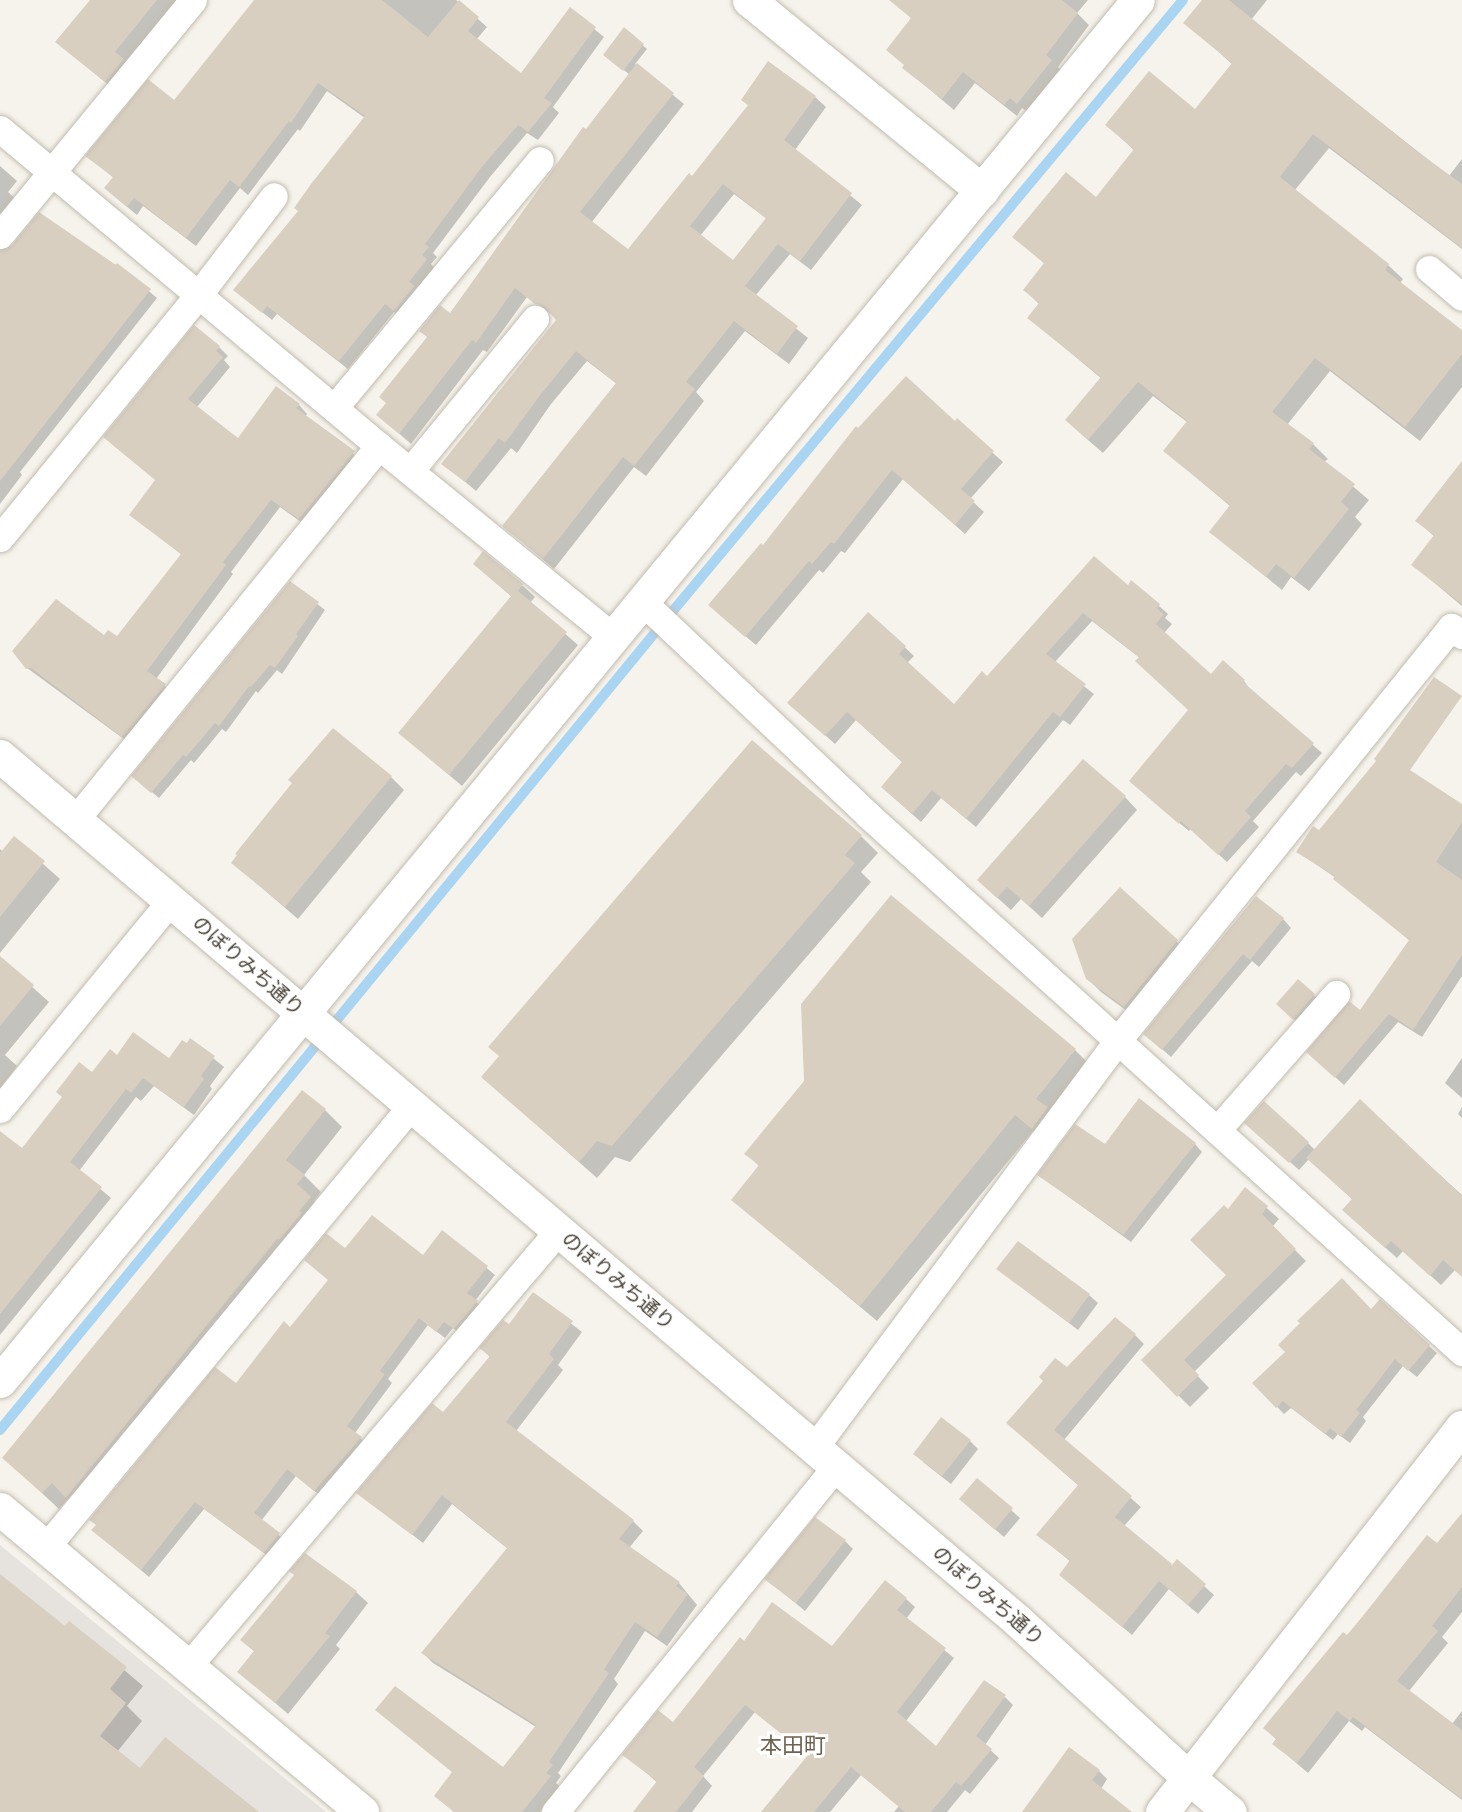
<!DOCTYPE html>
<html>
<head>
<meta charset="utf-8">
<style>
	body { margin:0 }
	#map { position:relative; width:1462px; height:1812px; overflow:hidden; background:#f6f3ec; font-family:"DejaVu Sans","Noto Sans JP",sans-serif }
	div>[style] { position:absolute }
	.industrial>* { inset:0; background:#e6e2dd }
	.shadow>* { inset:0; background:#0003 }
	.stream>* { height:10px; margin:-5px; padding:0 5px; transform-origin:5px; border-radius:5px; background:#a9d4f2 }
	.building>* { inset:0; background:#d8cfc1 }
	.roads { filter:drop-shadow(0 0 2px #c2bbae) drop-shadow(0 0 2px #c2bbae) }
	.minor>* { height:27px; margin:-13.5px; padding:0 13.5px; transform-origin:13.5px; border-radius:13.5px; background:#fff }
	.tertiary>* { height:33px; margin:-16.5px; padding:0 16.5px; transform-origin:16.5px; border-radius:16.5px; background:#fff }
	span { translate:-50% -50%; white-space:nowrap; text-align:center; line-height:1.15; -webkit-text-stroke:6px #fff; paint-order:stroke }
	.street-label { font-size:20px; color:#4b4439 }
	.quarter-label { font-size:22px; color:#6e6250 }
</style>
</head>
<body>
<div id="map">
	<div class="industrial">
		<div style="clip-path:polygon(0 1545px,326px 1812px,0 1812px)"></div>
	</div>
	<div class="shadow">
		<div style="clip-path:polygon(92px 0,177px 0,117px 92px,57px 42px)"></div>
		<div style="clip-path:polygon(256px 0,456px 0,487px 27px,476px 40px,522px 75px,571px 10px,604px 37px,553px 107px,559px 113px,538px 140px,527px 133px,490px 177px,433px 253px,437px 257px,431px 264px,435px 269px,404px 319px,394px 312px,348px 369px,277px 314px,272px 320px,235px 290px,300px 211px,365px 118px,327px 91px,300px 131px,298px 129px,248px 195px,240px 188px,196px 246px,143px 206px,137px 215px,115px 197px,114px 178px,87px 156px,174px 102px)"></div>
		<div style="clip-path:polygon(900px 0,1088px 0,1077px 13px,1089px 25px,1058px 67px,1063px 72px,1030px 114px,1022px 108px,1017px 116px,975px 83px,954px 110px,904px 68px,912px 19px,896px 4px)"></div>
		<div style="clip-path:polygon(1204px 0,1267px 0,1251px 20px,1449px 176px,1462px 159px,1462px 249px,1329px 148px,1295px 190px,1388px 265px,1403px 279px,1400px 283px,1462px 332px,1462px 387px,1420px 441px,1330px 371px,1287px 425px,1313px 444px,1328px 459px,1324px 462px,1369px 500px,1355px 517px,1362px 524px,1309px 591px,1291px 577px,1282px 590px,1211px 532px,1230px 506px,1165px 451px,1187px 422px,1153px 396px,1103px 453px,1081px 434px,1102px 379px,1029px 318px,1040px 305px,1025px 290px,1045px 264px,1014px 237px,1096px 200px,1135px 151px,1107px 125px,1195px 112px,1233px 65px,1186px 22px)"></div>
		<div style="clip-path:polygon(evenodd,624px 30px,647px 49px,635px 64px,684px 104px,591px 223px,628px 252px,693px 178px,815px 97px,826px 107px,795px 150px,862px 205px,811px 270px,790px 254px,755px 296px,808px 338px,789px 364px,745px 331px,696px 392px,704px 401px,646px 476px,634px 467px,554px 569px,504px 526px,617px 384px,587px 361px,551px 404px,517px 453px,511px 448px,476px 491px,443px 463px,558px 320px,554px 316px,527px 297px,487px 352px,483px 350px,411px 444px,378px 415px,630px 75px,609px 58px,624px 30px,734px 194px,767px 219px,733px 262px,700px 236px,734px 194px)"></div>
		<div style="clip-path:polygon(0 166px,17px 181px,8px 192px,20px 203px,0 229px)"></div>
		<div style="clip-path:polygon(0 251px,118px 265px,157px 298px,20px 472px,22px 475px,0 504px)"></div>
		<div style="clip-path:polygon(219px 347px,228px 356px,224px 360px,230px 367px,197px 407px,238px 440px,299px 405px,307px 414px,305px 417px,362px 461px,308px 527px,280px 507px,231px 572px,233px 574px,156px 679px,173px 693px,132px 745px,27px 668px,104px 637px,117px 639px,182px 555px,131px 515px,156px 480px,113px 445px)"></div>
		<div style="clip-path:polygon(957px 421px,1003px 462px,970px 499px,984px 512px,965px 534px,903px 479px,845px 553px,841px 551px,823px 573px,819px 570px,756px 645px,720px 615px,763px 547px,858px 430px,955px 423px)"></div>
		<div style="clip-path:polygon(1462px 463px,1462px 606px,1413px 565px,1435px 537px,1417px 521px)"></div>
		<div style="clip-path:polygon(483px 553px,522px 585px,535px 597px,530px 603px,578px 645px,462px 786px,400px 733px,512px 597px,475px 564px)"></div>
		<div style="clip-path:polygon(1094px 558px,1128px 587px,1132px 582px,1168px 614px,1165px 618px,1172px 624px,1164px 633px,1211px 676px,1244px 681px,1251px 691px,1322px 753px,1301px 776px,1296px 772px,1253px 821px,1259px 827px,1227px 862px,1191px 829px,1189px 831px,1140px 790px,1190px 711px,1140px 658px,1092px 621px,1054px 663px,1094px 694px,1070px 725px,1063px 720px,976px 827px,941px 798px,921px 822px,892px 796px,903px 763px,856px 720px,835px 744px,798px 711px,869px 614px,914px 656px,907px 663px,954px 706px,987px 678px)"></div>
		<div style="clip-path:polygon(290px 583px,325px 610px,282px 674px,277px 670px,258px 693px,256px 691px,226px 732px,222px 729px,194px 763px,191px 760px,159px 798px,140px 782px)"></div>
		<div style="clip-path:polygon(391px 777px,404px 790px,298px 919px,233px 863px)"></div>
		<div style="clip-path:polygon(1125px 797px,1137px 810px,1042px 918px,1021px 899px,1011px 910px,992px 893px)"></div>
		<div style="clip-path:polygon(1462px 806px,1462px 976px,1422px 1037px,1398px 1022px,1344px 1085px,1316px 1060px,1360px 1012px,1410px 941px,1336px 878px,1298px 852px,1319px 831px)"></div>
		<div style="clip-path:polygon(861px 836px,878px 853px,861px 872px,871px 882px,630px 1162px,615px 1157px,597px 1178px,483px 1077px)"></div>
		<div style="clip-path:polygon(14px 838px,60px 879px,0 953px,0 849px,3px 852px)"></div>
		<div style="clip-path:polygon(1120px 889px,1190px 954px,1138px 1019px,1101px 992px,1087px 978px)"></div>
		<div style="clip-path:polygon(1283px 919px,1291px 928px,1259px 967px,1252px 961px,1171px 1057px,1145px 1034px)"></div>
		<div style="clip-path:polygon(0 958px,49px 1002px,5px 1055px,17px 1066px,2px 1086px,0 1094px)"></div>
		<div style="clip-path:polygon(1298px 981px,1318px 999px,1297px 1022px,1278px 1004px)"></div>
		<div style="clip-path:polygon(191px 1040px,224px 1067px,210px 1086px,212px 1089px,194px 1115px,154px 1086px,141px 1101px,136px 1097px,79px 1171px,111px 1198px,0 1335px,0 1140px,22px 1151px,92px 1074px,117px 1057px,170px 1060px)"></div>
		<div style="clip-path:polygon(1075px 1050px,1092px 1067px,1050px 1144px,1033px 1131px,877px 1321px,733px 1200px,760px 1167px,747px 1154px)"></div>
		<div style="clip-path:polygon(1462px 1058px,1462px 1098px,1445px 1083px)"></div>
		<div style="clip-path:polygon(1360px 1102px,1462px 1195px,1462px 1276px,1455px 1270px,1441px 1285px,1403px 1251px,1397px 1258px,1355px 1221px,1353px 1200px,1309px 1159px,1299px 1170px,1255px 1131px,1308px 1143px,1315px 1150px)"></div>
		<div style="clip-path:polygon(1462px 1107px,1462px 1118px,1458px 1114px)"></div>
		<div style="clip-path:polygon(325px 1110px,342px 1127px,304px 1175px,321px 1192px,314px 1201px,327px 1214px,59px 1509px,4px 1458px)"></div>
		<div style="clip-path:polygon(1195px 1144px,1202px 1152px,1131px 1242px,1039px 1175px,1105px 1146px)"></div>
		<div style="clip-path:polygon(1245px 1189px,1279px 1219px,1272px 1227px,1306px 1261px,1194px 1372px,1209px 1388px,1190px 1407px,1143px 1360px,1228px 1275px)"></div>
		<div style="clip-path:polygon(443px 1232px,495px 1275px,475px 1301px,485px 1310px,463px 1336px,453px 1328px,445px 1338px,428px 1325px,388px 1379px,392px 1383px,355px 1433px,369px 1446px,322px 1497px,296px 1476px,261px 1521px,287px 1542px,272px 1559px,204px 1509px,149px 1577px,93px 1530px,290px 1329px,329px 1280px,345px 1250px,423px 1257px)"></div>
		<div style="clip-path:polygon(998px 1269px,1089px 1295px,1098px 1303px,1078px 1330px)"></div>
		<div style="clip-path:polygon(533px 1294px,582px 1332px,558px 1365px,563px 1370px,516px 1431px,633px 1521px,643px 1531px,629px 1548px,679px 1583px,697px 1605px,667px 1646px,645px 1631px,614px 1679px,618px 1684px,558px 1773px,561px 1776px,556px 1783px,560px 1787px,540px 1812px,454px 1812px,436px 1796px,503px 1769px,536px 1727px,433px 1663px,423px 1653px,508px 1549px,452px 1504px,423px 1543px,358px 1493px,443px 1414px,491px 1358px,481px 1348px,509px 1327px)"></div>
		<div style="clip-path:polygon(1371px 1311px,1429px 1346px,1437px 1353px,1417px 1377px,1403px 1366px,1363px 1417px,1366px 1421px,1350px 1443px,1338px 1434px,1333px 1440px,1291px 1408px,1284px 1414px,1254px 1383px)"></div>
		<div style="clip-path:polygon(1135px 1335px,1144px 1344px,1064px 1440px,1141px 1507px,1124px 1526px,1173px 1567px,1177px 1562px,1214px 1595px,1198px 1614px,1169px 1589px,1132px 1635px,1071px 1584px,1071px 1562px,1038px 1535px,1079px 1486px,1018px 1432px,1067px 1369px)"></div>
		<div style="clip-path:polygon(970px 1441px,978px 1449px,951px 1484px,923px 1462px)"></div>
		<div style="clip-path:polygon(977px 1480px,1020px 1518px,1004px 1537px,970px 1508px)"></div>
		<div style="clip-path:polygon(1462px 1515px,1462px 1612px,1442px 1637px,1448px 1643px,1409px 1691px,1452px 1724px,1462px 1711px,1462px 1800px,1365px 1727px,1362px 1731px,1349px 1721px,1308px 1773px,1274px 1744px,1277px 1740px,1265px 1728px,1347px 1637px,1438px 1545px)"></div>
		<div style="clip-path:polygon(845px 1541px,853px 1549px,805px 1611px,766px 1579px)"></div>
		<div style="clip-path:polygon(0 1576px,66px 1628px,69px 1623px,143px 1686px,127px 1706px,142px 1721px,117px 1752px,140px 1770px,256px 1812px,0 1812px)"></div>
		<div style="clip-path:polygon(356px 1592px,368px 1603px,336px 1645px,340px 1649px,288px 1714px,239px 1672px,255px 1652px,242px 1640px)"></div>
		<div style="clip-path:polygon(906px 1599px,915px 1607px,906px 1619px,954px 1658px,906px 1721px,936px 1748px,1005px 1697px,1013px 1705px,985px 1745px,999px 1758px,970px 1794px,965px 1790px,947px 1812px,894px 1812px,899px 1806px,861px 1775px,830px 1812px,764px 1812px,810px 1756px,755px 1712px,703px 1776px,712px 1786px,692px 1812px,635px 1812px,658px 1783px,624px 1754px,673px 1724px,745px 1643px,833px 1648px)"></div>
		<div style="clip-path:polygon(1099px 1771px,1107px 1779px,1101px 1789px,1129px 1812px,1032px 1812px)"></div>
	</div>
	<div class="stream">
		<div style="left:0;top:1430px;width:1059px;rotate:-50.6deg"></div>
		<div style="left:672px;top:612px;width:797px;rotate:-50.14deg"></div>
	</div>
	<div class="building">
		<div style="clip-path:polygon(90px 0,157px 0,115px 52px,124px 59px,105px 82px,55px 42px)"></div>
		<div style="clip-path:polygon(254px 0,382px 0,428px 37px,459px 0,479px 17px,468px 31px,521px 73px,570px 7px,596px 27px,544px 98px,552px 103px,528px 132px,518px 125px,481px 168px,425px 244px,429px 247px,422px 255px,427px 259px,409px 282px,415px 286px,394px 311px,385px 304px,339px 361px,267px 306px,262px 313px,233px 290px,298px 211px,294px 208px,311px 184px,365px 116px,318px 83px,291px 123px,289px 121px,239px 187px,230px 180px,186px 238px,134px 198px,127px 207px,104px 188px,113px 177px,85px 156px,148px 79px,174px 100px)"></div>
		<div style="clip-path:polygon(889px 0,1062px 0,1078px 13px,1046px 55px,1052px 60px,1017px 104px,1010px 98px,1004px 105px,963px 72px,942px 99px,902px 68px,904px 65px,886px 50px,911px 18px)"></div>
		<div style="clip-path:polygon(1202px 0,1229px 0,1419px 153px,1462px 184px,1462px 248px,1313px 134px,1280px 177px,1389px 264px,1385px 270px,1462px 330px,1462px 354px,1405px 427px,1315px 358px,1272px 412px,1314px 443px,1309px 449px,1355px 484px,1341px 502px,1349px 509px,1294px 578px,1276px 564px,1266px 577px,1209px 532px,1230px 505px,1163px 451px,1187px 421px,1138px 382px,1088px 440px,1065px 420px,1101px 377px,1027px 318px,1039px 303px,1023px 290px,1044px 263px,1012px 237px,1066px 172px,1096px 197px,1134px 149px,1105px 125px,1149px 71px,1195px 109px,1232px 63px,1183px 23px)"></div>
		<div style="clip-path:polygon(624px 27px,644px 44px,623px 71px,603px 55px)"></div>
		<div style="clip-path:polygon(evenodd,768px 61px,816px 96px,784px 140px,852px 193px,800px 261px,778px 244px,745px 286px,798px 326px,777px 354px,734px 321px,686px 382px,695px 389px,634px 466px,623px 457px,543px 559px,502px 526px,616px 383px,576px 351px,541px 394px,505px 443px,499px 438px,465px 482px,441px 464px,556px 320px,545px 307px,535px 304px,515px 288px,476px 343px,472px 340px,399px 434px,376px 415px,386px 403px,379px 397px,427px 337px,419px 331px,440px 305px,450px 313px,583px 127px,586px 129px,637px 63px,674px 93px,580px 212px,628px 249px,689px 173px,692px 176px,748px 105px,741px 100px,768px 61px,723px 184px,766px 218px,733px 260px,690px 226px,723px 184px)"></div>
		<div style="clip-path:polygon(39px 212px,116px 265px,117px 263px,151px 289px,0 481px,0 250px,12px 245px)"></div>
		<div style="clip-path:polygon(194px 325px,220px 346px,216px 351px,223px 357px,188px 399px,238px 438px,276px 386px,300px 404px,296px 408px,355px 451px,299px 519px,271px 500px,223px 562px,226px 565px,147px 671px,166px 684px,122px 737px,31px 668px,26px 669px,12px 651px,56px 599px,104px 635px,108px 630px,117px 636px,181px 554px,129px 515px,155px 480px,103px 437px)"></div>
		<div style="clip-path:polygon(906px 376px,955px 421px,957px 418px,994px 451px,961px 489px,975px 501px,955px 525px,892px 470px,834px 544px,831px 542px,812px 564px,809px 561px,745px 637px,708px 605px,761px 543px,763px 545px,856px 426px,858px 428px)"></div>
		<div style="clip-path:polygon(1462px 461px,1462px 604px,1411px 565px,1434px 535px,1415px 521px)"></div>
		<div style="clip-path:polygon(483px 551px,523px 584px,518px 591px,567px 632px,449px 775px,398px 733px,511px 596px,473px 564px)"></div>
		<div style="clip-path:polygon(1094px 556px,1128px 585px,1131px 580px,1160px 604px,1157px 609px,1164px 614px,1156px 624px,1211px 674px,1223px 660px,1245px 680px,1243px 682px,1314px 743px,1292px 768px,1286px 764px,1245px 811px,1251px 817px,1218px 855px,1181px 821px,1179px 824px,1129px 781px,1188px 710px,1135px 661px,1139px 657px,1083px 613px,1046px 654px,1086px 684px,1060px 717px,1053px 712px,966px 819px,932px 790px,912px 814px,881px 787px,902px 762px,847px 712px,825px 736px,787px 703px,868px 612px,906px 646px,899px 654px,954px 704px,982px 671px,987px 676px)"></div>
		<div style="clip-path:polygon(290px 581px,319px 602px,296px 634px,298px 636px,275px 668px,270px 665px,251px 687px,249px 686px,219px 726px,215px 723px,186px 757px,183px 755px,151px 793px,131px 776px)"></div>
		<div style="clip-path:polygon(1434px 677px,1462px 696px,1410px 770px,1462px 804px,1462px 822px,1436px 862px,1462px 880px,1462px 955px,1413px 1030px,1389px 1014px,1335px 1078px,1306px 1052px,1349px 1001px,1360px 1010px,1409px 940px,1333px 879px,1335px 876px,1296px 852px,1313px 826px,1319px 830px,1376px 761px,1374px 759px)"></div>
		<div style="clip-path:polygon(333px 728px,392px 776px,285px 907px,231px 863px,237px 855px,235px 854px,292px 783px,288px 780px)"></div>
		<div style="clip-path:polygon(752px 740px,862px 835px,845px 855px,855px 863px,612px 1146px,597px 1141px,579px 1162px,481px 1077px,499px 1056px,488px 1047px)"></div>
		<div style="clip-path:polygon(1083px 759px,1126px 796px,1029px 906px,1007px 887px,997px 898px,977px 880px)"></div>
		<div style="clip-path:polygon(14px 836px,45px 861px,0 917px,0 853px)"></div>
		<div style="clip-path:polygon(1120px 887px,1178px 940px,1124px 1007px,1086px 979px,1072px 939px)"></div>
		<div style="clip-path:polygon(891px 895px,1076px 1049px,1036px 1099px,1048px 1107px,1032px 1129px,1015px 1115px,860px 1306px,731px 1200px,759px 1165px,744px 1154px,804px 1081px,801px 1004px)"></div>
		<div style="clip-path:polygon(1256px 896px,1284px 918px,1250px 960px,1243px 954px,1162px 1050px,1143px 1034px)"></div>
		<div style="clip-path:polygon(0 956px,34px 985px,0 1026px)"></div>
		<div style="clip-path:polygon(1298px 979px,1315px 994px,1293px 1020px,1276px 1004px)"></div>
		<div style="clip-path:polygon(133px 1032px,169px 1058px,182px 1040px,187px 1043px,190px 1038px,215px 1056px,201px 1076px,204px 1079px,184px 1107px,143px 1078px,131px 1093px,126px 1089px,70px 1162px,102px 1187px,0 1314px,0 1131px,22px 1148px,62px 1097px,56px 1092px,79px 1062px,92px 1072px,110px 1049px,117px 1055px)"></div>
		<div style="clip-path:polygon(302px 1090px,326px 1109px,286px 1160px,305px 1175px,297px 1184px,311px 1197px,299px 1211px,302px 1213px,279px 1240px,277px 1239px,66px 1498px,52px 1483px,42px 1493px,2px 1458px)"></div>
		<div style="clip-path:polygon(1139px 1098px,1196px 1143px,1123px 1235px,1037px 1175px,1075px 1124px,1105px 1144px)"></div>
		<div style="clip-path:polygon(1360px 1099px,1462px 1196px,1462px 1277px,1443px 1260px,1430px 1276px,1391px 1241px,1385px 1248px,1342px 1210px,1352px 1199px,1306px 1158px)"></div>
		<div style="clip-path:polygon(1264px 1101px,1309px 1142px,1289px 1163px,1244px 1123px)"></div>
		<div style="clip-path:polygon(1245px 1187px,1268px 1206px,1262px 1214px,1296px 1249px,1184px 1360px,1199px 1375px,1177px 1397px,1141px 1360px,1226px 1275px,1190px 1240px,1224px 1205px,1228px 1209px)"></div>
		<div style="clip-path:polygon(372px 1215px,423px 1255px,442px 1230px,488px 1266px,467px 1293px,478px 1301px,454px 1329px,444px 1322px,436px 1332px,419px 1318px,380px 1371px,385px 1374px,347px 1426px,362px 1437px,314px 1491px,287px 1469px,254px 1513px,280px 1533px,264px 1553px,195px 1502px,141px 1570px,91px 1530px,96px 1525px,89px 1520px,215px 1367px,236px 1383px,284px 1321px,290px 1327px,328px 1280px,304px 1260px,326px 1233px,345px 1248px)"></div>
		<div style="clip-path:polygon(1018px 1241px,1090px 1294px,1069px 1323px,996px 1269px)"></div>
		<div style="clip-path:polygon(1342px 1278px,1371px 1309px,1380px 1299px,1430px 1345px,1408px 1371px,1395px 1359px,1356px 1410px,1360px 1413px,1341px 1437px,1330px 1428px,1325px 1434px,1283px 1401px,1276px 1408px,1252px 1383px,1285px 1352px,1278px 1345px,1300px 1323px,1297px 1321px)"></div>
		<div style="clip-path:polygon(533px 1292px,573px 1321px,549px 1354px,554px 1359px,506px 1422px,634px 1520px,619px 1539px,680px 1582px,676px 1586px,688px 1594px,657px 1637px,635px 1622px,604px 1669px,609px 1673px,549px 1762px,553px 1765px,546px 1773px,551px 1776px,522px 1812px,454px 1812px,434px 1796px,452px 1772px,375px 1710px,395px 1686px,503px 1767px,536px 1725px,421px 1653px,507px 1548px,442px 1495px,412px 1535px,356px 1493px,432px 1403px,443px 1412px,490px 1356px,479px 1348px,503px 1320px,509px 1324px)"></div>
		<div style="clip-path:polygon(1115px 1317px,1136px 1334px,1054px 1430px,1132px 1496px,1115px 1517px,1172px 1564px,1167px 1571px,1177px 1559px,1206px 1584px,1188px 1605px,1159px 1581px,1122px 1627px,1059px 1575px,1070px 1560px,1036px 1535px,1078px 1485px,1006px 1423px,1043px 1381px,1039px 1377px,1055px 1358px,1067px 1367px)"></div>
		<div style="clip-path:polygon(941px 1417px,971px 1440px,942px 1476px,913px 1454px)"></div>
		<div style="clip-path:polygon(977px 1478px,1013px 1508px,995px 1530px,959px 1499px)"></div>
		<div style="clip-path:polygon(1462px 1513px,1462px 1587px,1432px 1626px,1438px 1631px,1397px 1681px,1462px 1730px,1462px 1799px,1353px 1717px,1350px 1721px,1337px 1711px,1297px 1763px,1272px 1744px,1276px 1739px,1263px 1728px,1343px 1632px,1347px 1635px,1362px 1617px,1427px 1535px,1437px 1543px)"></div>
		<div style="clip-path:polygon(815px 1517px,846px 1540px,796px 1603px,764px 1579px)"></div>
		<div style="clip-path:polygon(305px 1553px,357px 1591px,325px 1633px,330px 1636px,275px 1703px,237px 1672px,254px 1651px,240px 1640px,294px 1575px,289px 1571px)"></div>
		<div style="clip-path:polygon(0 1574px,65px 1626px,69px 1621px,127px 1667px,110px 1689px,126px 1703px,100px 1736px,140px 1768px,165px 1737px,259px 1812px,0 1812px)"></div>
		<div style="clip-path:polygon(885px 1580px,907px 1598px,897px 1610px,946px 1648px,897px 1712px,936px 1746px,984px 1680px,1006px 1695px,976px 1736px,992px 1749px,961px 1786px,956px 1782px,931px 1812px,905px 1812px,851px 1767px,814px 1812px,761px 1812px,808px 1755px,745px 1705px,694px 1767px,704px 1776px,676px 1812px,633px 1812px,657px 1781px,622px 1755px,658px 1710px,673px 1722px,740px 1637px,744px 1641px,772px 1602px,832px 1646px)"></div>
		<div style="clip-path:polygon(1069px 1747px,1100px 1770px,1092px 1780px,1132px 1812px,1022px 1812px)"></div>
	</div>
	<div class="roads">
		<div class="minor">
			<div style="left:0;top:129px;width:494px;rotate:39.9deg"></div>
			<div style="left:379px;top:446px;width:301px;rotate:39.2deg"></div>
			<div style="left:0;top:235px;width:304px;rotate:-50.6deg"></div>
			<div style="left:1429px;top:269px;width:43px;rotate:40.3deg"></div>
			<div style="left:334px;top:408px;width:322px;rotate:-50.3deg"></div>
			<div style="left:410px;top:471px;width:197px;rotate:-50.6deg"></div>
			<div style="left:0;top:538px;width:315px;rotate:-50.8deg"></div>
			<div style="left:199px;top:294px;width:123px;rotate:-52.6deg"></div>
			<div style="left:643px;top:602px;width:310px;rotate:43.4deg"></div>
			<div style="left:868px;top:815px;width:801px;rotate:42.11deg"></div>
			<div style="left:75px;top:820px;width:482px;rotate:-50.9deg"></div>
			<div style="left:0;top:1109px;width:270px;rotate:-50.7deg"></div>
			<div style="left:1217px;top:1130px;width:181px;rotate:-48.8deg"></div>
			<div style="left:814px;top:1448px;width:509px;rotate:-53.31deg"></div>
			<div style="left:1118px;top:1040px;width:531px;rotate:-51.12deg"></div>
			<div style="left:1451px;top:627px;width:14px;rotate:36deg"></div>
			<div style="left:46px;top:1547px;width:572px;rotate:-50.39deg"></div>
			<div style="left:189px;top:1665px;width:570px;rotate:-49.63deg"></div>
			<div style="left:555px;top:1812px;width:444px;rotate:-50.9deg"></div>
		</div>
		<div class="tertiary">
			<div style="left:749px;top:0;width:301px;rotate:39.3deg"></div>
			<div style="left:0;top:756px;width:1336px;rotate:40.35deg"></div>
			<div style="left:1018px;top:1621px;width:232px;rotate:42.6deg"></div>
			<div style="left:1189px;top:1778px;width:53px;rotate:39.7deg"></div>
			<div style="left:0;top:1381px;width:1789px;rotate:-50.51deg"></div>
			<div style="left:0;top:1509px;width:472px;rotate:39.9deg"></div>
			<div style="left:1162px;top:1812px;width:488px;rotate:-52.1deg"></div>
		</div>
	</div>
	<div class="street-label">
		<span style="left:248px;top:966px;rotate:41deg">のぼりみち通り</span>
		<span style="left:618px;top:1281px;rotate:40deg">のぼりみち通り</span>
		<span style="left:988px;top:1596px;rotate:41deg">のぼりみち通り</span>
	</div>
	<div class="quarter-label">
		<span style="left:793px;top:1746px">本田町</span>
	</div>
</div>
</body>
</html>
